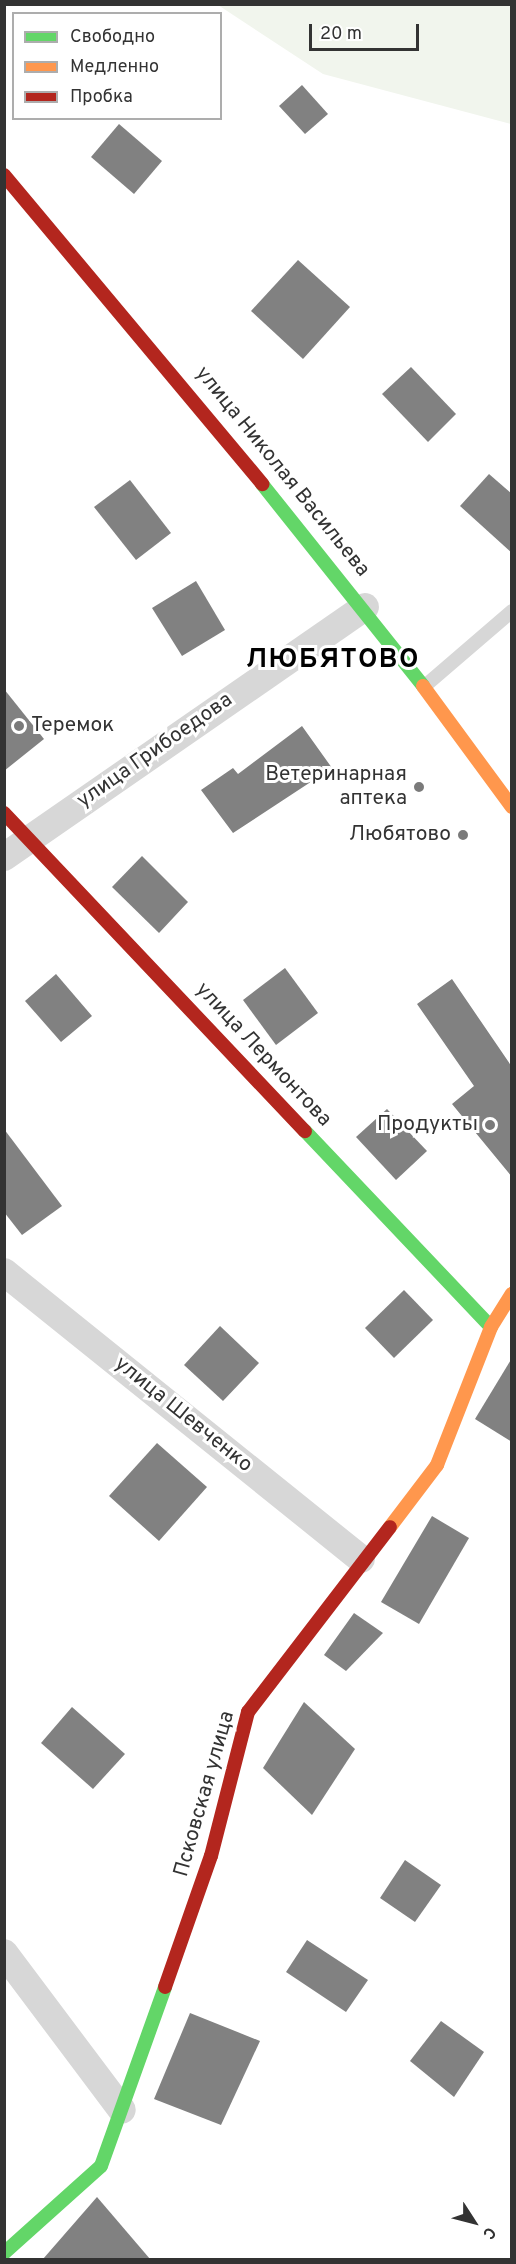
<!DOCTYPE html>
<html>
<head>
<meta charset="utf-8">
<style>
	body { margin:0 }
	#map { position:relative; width:516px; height:2264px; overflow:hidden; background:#fff; font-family:Overpass,sans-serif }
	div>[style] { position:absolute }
	.green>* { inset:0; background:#f1f5ed }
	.building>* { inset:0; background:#818181 }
	.lane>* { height:14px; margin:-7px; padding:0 7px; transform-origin:7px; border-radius:7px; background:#d7d7d7 }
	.street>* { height:28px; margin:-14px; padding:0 14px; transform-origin:14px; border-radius:14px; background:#d7d7d7 }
	.fast>* { height:14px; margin:-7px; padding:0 7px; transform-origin:7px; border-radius:7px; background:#63d668 }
	.slow>* { height:14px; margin:-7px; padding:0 7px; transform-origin:7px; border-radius:7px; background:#ff974d }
	.jam>* { height:14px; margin:-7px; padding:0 7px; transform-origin:7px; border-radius:7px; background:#b3261e }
	.dots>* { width:16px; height:16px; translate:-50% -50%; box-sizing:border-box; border:3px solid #fff; border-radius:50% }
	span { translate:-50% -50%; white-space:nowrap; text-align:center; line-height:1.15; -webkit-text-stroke:6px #fff; paint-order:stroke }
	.street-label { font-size:21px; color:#333 }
	.poi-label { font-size:21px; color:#333 }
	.left { translate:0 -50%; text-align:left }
	.right { translate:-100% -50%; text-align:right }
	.district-label { font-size:27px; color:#000; font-weight:700; letter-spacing:1.5px }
	.frame { position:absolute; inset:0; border:6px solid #333; pointer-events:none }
	.legend { position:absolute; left:12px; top:12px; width:210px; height:108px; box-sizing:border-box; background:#fff; border:2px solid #adadad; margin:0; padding:8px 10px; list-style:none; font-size:18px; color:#333 }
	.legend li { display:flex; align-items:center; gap:12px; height:30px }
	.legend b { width:30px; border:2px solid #adadad }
	.north { position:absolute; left:444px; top:2192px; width:60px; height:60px; -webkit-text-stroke:4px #fff; paint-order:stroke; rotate:126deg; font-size:16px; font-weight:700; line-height:24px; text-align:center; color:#333 }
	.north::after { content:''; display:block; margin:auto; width:21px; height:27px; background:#333; clip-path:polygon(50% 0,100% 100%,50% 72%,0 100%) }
	.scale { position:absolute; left:309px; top:24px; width:110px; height:27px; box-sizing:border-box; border:3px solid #333; border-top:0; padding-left:8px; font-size:18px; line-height:21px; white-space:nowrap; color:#333; -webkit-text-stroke:4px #fff; paint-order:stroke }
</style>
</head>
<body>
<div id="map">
	<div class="green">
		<div style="clip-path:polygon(218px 5px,511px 5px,511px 124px,323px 74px)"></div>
	</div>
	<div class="building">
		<div style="clip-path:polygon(302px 85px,328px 114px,305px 134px,279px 106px)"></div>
		<div style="clip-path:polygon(119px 124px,162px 161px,134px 194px,91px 157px)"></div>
		<div style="clip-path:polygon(298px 260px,350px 307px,303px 359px,251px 311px)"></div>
		<div style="clip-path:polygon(411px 367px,456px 414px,428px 442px,382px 394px)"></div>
		<div style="clip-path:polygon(489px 474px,512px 494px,512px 553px,460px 506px)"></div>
		<div style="clip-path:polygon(130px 480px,171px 533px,136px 560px,94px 507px)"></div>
		<div style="clip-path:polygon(196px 581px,225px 630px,182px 656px,152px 608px)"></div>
		<div style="clip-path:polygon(4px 689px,44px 739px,4px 771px)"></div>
		<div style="clip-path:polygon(302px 726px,332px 768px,233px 833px,201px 790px,233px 768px,238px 774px)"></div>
		<div style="clip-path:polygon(142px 856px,188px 902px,159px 933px,112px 887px)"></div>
		<div style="clip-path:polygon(285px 968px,318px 1013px,276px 1045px,243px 1000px)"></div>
		<div style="clip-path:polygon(56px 974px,92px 1016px,61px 1042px,25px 1001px)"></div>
		<div style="clip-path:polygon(452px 979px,512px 1067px,512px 1177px,452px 1104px,474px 1086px,417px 1004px)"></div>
		<div style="clip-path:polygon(387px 1109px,427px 1151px,396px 1180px,356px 1137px)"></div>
		<div style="clip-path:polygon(4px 1129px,62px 1206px,22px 1235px,4px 1212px)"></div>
		<div style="clip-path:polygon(404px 1290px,433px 1320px,394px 1358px,365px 1328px)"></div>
		<div style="clip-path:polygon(220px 1326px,259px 1363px,223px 1401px,184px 1365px)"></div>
		<div style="clip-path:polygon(512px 1358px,512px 1442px,475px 1419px)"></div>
		<div style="clip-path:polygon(157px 1443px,207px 1487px,159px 1541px,109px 1496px)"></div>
		<div style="clip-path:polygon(432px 1516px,469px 1538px,419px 1624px,381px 1602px)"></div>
		<div style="clip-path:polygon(354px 1613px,383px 1633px,346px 1671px,324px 1655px)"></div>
		<div style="clip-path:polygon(304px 1702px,355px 1749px,312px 1815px,263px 1768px)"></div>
		<div style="clip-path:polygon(72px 1707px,125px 1754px,93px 1789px,41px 1743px)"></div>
		<div style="clip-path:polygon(405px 1860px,441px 1885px,415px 1922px,380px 1898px)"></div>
		<div style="clip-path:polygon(307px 1940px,368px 1980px,346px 2012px,286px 1972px)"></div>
		<div style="clip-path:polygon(190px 2013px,260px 2041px,221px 2125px,154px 2099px)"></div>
		<div style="clip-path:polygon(441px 2021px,484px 2052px,454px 2097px,410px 2061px)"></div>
		<div style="clip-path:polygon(97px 2197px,150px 2259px,43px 2259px)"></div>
	</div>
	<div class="lane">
		<div style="left:426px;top:685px;width:113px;rotate:-40.7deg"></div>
	</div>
	<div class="street">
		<div style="left:4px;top:857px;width:439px;rotate:-34.7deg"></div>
		<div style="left:4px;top:1272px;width:458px;rotate:38.8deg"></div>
		<div style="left:4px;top:1953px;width:196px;rotate:53.1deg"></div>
	</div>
	<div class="fast">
		<div style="left:262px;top:484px;width:258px;rotate:51.4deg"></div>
		<div style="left:305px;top:1131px;width:270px;rotate:46.5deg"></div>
		<div style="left:4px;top:2253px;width:130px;rotate:-41.9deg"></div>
		<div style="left:101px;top:2166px;width:190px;rotate:-70.3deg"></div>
	</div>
	<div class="slow">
		<div style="left:423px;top:686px;width:150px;rotate:53.7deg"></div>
		<div style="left:390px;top:1527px;width:78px;rotate:-52.8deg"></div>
		<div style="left:437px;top:1465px;width:148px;rotate:-68.6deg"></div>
		<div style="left:491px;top:1327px;width:39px;rotate:-58deg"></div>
	</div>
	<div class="jam">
		<div style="left:4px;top:175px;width:403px;rotate:50.1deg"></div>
		<div style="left:4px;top:813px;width:438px;rotate:46.6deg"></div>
		<div style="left:165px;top:1987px;width:139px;rotate:-70.7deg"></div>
		<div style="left:211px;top:1856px;width:149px;rotate:-75.6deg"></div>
		<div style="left:248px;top:1712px;width:233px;rotate:-52.5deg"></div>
	</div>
	<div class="dots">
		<div style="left:19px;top:726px;background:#7a7a7a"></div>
		<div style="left:419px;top:787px;background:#7a7a7a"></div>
		<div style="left:463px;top:835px;background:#7a7a7a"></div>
		<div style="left:490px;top:1125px;background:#7a7a7a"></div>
	</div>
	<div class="street-label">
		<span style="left:282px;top:472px;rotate:51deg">улица Николая Васильева</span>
		<span style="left:155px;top:751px;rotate:-35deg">улица Грибоедова</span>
		<span style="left:263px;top:1055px;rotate:47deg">улица Лермонтова</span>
		<span style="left:183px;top:1415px;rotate:39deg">улица Шевченко</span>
		<span style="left:205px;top:1794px;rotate:-74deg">Псковская улица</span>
	</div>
	<div class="poi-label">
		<span class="left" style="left:31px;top:726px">Теремок</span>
		<span class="right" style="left:407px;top:787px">Ветеринарная<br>аптека</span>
		<span class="right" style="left:451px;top:835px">Любятово</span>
		<span class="right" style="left:478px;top:1125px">Продукты</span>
	</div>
	<div class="district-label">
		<span style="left:333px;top:661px">ЛЮБЯТОВО</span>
	</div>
	<div class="frame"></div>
	<ul class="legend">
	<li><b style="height:8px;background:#63d668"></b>Свободно</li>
	<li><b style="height:8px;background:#ff974d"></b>Медленно</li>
	<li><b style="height:8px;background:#b3261e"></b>Пробка</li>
	</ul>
	<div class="north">С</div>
	<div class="scale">20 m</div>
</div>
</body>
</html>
